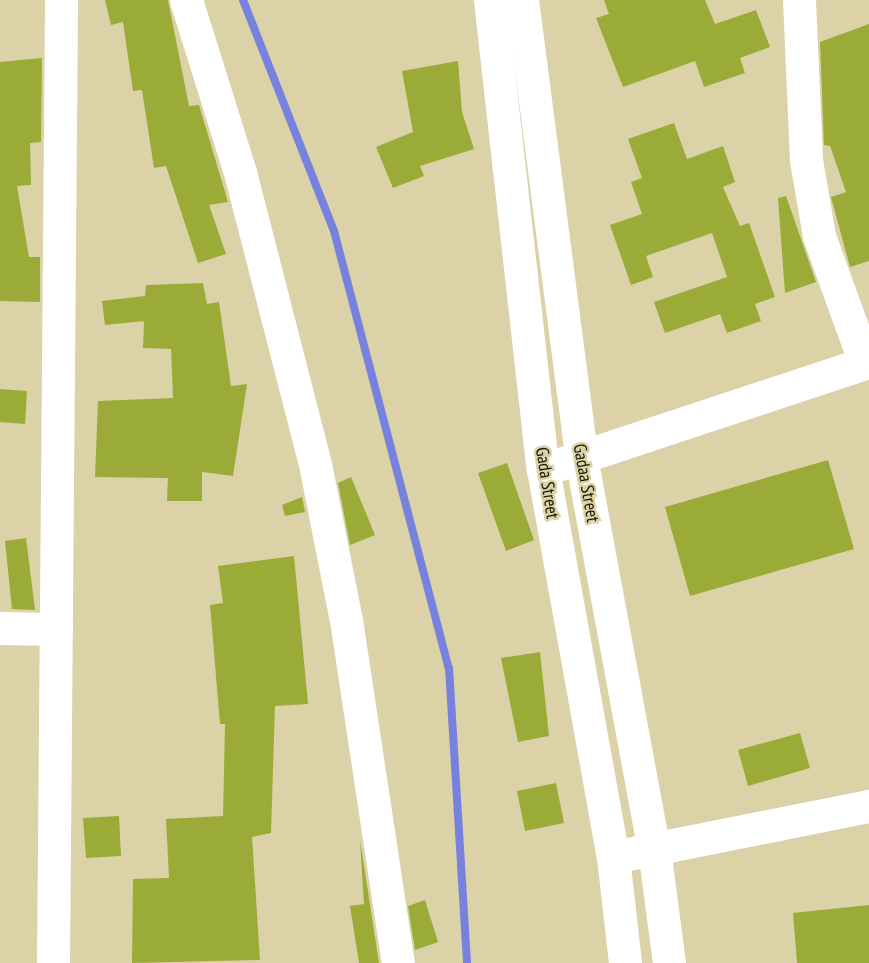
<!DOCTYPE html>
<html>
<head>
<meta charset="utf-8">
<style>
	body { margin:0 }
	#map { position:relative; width:869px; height:963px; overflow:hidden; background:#dbd2a7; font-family:"PT Sans Narrow",sans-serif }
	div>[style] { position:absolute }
	.stream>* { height:8px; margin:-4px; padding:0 4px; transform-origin:4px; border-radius:4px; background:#7782de }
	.building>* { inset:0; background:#9bab38 }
	.street>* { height:33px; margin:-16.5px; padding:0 16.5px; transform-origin:16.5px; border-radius:16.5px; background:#fff }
	.secondary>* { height:33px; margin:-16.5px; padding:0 16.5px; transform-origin:16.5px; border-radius:16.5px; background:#fff }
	span { translate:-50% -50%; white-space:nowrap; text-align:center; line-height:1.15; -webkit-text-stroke:5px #dbd2a7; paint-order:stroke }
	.street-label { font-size:18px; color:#1b1707 }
</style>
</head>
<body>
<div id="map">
	<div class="stream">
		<div style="left:243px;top:0;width:248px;rotate:68.5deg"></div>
		<div style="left:334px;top:231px;width:452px;rotate:75.3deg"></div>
		<div style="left:449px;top:668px;width:296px;rotate:86.5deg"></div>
	</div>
	<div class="building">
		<div style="clip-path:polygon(105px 0,168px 0,189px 106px,199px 105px,228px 202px,209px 205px,226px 254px,198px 263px,166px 166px,154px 168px,142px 90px,133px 91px,123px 22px,111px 25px)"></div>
		<div style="clip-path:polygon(604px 0,705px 0,715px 24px,756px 10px,770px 47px,740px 58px,745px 73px,704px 87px,695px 61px,623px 87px,596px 18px,609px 14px)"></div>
		<div style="clip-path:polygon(869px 24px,869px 261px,850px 267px,831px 197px,846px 192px,830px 146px,824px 145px,820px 42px)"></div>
		<div style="clip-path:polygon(42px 58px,41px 142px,30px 143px,31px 185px,17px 186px,29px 257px,40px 257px,40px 302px,0 301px,0 62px)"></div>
		<div style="clip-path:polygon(458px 61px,462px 112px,474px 149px,420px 166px,424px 176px,393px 188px,376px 147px,413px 132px,402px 71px)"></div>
		<div style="clip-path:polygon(674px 123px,687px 159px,723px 146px,735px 182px,723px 187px,740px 226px,749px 223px,775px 297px,755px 304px,761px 321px,727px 333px,720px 314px,665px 333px,654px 302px,727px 277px,712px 233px,646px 256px,653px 277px,631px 285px,610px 225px,642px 214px,631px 182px,642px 178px,628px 139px)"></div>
		<div style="clip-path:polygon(786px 196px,816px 282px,785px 293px,778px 198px)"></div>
		<div style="clip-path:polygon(203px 283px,207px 304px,219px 302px,231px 386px,247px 384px,233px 476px,202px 472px,202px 501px,167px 501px,168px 478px,95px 477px,98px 401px,173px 398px,171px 349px,143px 348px,144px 321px,105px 325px,102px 301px,145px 296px,146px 285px)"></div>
		<div style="clip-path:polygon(0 389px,27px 391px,25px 424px,0 422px)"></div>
		<div style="clip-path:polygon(828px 460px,854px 549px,690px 596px,665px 507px)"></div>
		<div style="clip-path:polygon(507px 463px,534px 540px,506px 551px,478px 473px)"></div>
		<div style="clip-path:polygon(351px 477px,375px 535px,350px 545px,338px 483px)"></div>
		<div style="clip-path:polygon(302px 497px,305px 512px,285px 516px,282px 505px)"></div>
		<div style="clip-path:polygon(26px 538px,35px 610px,12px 609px,5px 541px)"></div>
		<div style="clip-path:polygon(294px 556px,308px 704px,275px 706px,271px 833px,252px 837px,260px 960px,132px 963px,133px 879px,169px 878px,166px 819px,223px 816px,225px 724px,220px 724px,210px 605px,223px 603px,218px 566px)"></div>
		<div style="clip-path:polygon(540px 652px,549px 736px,518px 742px,501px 658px)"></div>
		<div style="clip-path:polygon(800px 733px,810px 768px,748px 786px,738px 750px)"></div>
		<div style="clip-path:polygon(556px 783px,564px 823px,525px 831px,517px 791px)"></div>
		<div style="clip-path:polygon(119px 816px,121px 856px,86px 858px,83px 818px)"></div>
		<div style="clip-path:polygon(360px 840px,379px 963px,359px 963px,350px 906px,364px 904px)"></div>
		<div style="clip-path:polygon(425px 900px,438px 942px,415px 950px,408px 906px)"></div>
		<div style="clip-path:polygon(869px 905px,869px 963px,797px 963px,793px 913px)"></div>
	</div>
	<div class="street">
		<div style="left:186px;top:0;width:184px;rotate:72.6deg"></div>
		<div style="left:241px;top:176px;width:302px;rotate:75.6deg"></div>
		<div style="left:316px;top:469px;width:154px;rotate:78.8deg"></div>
		<div style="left:346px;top:620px;width:347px;rotate:81.4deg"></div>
		<div style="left:799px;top:0;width:160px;rotate:87.5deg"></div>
		<div style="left:806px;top:160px;width:77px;rotate:80.3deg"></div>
		<div style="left:819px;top:236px;width:135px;rotate:70.1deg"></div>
		<div style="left:0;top:628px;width:56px;rotate:1deg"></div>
		<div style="left:613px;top:857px;width:261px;rotate:-11.3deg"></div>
		<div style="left:53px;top:963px;width:963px;rotate:-89.52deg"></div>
	</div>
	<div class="secondary">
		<div style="left:490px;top:0;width:472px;rotate:83.6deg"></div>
		<div style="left:543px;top:469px;width:394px;rotate:79.8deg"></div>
		<div style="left:613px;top:857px;width:107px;rotate:83.5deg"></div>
		<div style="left:522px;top:0;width:461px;rotate:82.6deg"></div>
		<div style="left:581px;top:457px;width:399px;rotate:79.5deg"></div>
		<div style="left:654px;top:849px;width:115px;rotate:82.5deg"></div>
		<div style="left:560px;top:464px;width:325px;rotate:-18.3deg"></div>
	</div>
	<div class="street-label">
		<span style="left:547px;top:483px;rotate:81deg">Gada Street</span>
		<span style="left:586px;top:483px;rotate:80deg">Gadaa Street</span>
	</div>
</div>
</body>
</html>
